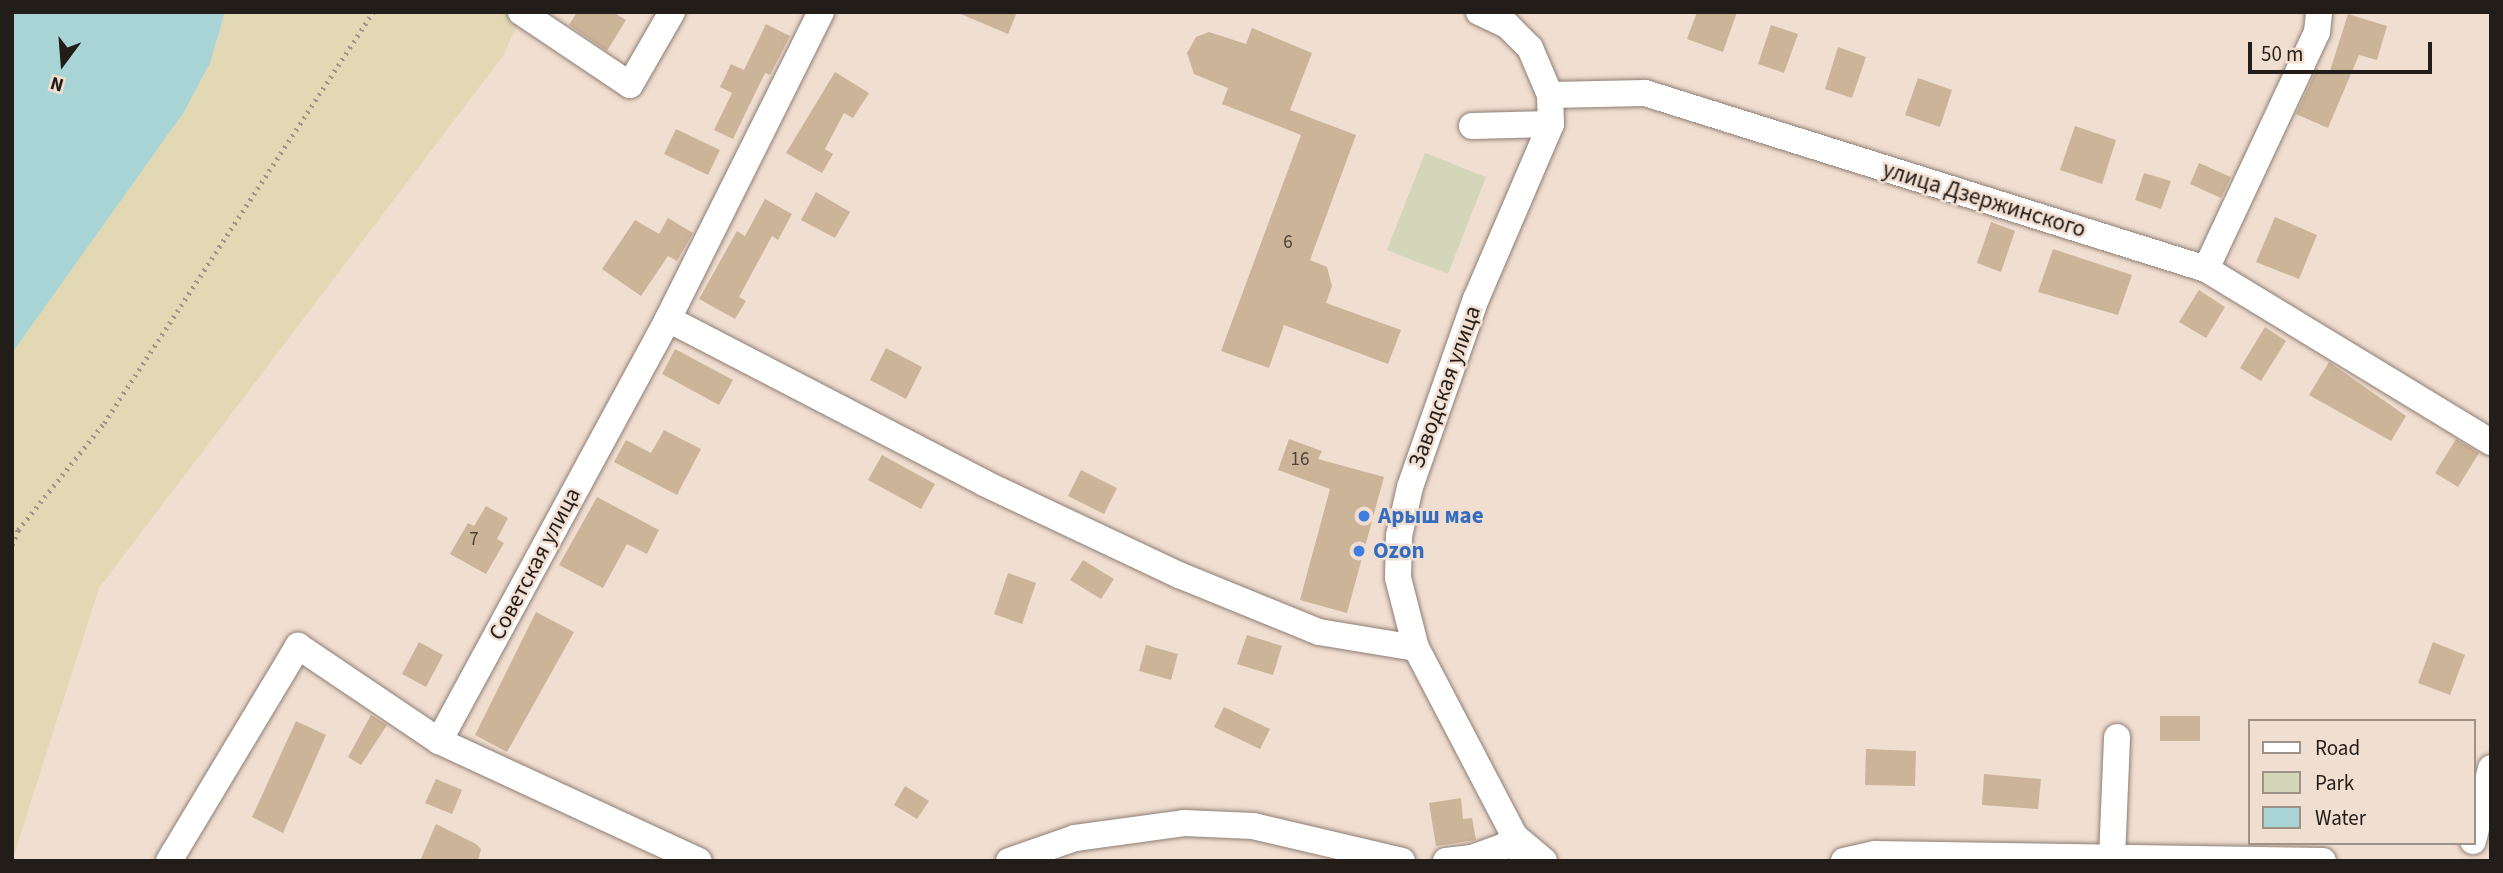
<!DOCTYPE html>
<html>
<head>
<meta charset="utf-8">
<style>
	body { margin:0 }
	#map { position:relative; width:2503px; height:873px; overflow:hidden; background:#f0ded1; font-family:"Source Sans 3",sans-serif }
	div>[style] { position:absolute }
	.green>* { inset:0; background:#d3d6b8 }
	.sand>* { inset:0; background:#e2d9b4 }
	.water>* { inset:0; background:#a8d4d6 }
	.building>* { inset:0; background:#ccb499 }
	.path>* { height:4.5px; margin-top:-2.25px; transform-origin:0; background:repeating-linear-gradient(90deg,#a1948a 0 2px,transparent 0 7px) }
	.roads { filter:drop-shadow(0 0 2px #8e7e72) drop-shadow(0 0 2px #8e7e72) }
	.minor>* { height:26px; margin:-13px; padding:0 13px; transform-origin:13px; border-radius:13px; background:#fff }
	.dots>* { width:19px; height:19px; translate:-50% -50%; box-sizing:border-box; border:4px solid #f0ded1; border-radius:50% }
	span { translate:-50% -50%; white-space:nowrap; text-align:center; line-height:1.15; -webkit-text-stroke:5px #f0ded1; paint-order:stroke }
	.number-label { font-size:19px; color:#4d4339 }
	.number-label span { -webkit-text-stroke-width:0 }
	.street-label { font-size:23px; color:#231d19 }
	.shop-label { font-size:23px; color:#366cbe; font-weight:700 }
	.left { translate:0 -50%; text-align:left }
	.frame { position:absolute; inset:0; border:14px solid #231d19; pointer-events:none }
	.legend { position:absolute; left:2248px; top:719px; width:228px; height:126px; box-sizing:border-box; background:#f0ded1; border:2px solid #9e9187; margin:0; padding:9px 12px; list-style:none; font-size:21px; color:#231d19 }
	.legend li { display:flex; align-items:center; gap:14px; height:35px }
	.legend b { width:35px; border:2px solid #9e9187 }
	.north { position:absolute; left:28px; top:28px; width:70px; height:70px; -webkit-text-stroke:5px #f0ded1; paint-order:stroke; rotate:196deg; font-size:19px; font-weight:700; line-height:28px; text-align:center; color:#231d19 }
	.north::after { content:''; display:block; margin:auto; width:24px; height:32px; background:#231d19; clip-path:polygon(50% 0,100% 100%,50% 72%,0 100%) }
	.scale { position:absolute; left:2248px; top:42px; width:184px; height:32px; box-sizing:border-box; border:4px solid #231d19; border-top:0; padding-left:9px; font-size:21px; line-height:24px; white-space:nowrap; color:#231d19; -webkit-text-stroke:5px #f0ded1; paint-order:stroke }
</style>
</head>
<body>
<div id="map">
	<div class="green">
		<div style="clip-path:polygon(1425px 153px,1486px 177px,1448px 274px,1387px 250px)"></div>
	</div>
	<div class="sand">
		<div style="clip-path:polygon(225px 12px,523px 12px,503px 56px,99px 588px,12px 861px,12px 353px,184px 112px,210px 63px)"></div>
	</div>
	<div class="water">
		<div style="clip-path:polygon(12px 12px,225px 12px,210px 63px,184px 112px,12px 353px)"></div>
	</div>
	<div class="building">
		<div style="clip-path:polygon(577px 12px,613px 12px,626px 20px,607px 51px,569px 25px)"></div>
		<div style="clip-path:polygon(956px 12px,1017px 12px,1008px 34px)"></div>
		<div style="clip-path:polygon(1697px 12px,1737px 12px,1723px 52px,1687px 39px)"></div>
		<div style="clip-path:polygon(2348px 14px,2387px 26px,2377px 60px,2359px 55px,2328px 128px,2296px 114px,2317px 69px,2329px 74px)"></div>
		<div style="clip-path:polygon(766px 24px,790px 36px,770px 75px,765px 73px,733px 139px,714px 130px,732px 93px,720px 87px,731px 64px,744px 70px)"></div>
		<div style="clip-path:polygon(1771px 25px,1798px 34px,1784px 73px,1758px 64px)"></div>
		<div style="clip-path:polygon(1252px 28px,1312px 53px,1290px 110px,1356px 135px,1310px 260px,1327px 267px,1332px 286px,1326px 303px,1401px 330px,1388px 364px,1284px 325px,1269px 368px,1221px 351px,1301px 135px,1222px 104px,1228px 88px,1194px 74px,1187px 53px,1196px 37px,1209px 32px,1246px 44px)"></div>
		<div style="clip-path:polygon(1838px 47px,1866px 57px,1852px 98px,1825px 89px)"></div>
		<div style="clip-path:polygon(835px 72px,869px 93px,853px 118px,844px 113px,825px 149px,833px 154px,822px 173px,786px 153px)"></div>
		<div style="clip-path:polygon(1918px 78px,1952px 90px,1940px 127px,1905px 115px)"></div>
		<div style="clip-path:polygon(2075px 126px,2116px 140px,2102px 184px,2060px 170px)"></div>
		<div style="clip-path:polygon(676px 129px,720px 150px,708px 175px,664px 154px)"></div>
		<div style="clip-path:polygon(2199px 163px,2231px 177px,2221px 198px,2190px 184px)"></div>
		<div style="clip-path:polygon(2144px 173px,2171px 181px,2161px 209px,2135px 200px)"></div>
		<div style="clip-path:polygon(816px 192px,850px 212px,835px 238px,801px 220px)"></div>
		<div style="clip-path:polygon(765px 199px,792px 214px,778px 240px,772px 236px,739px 297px,746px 301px,735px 319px,699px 299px,737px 231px,745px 236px)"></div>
		<div style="clip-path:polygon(2275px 217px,2317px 235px,2299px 279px,2256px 262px)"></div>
		<div style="clip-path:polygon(668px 218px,693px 233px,677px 261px,668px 256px,641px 296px,602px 269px,635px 220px,659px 234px)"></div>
		<div style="clip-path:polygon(1991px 222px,2015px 231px,2001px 272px,1977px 263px)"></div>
		<div style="clip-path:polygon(2053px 249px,2132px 275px,2118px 315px,2038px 292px)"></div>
		<div style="clip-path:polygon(2199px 290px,2225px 307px,2206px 338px,2179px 322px)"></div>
		<div style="clip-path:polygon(2265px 327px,2286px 341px,2261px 381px,2240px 368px)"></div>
		<div style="clip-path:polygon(886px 348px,922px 367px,906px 399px,870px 380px)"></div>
		<div style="clip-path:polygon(675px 349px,733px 380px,719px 405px,662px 374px)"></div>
		<div style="clip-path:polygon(2329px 362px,2406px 416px,2391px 441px,2309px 395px)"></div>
		<div style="clip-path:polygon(664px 430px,701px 449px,677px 495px,614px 462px,626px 440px,651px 453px)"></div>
		<div style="clip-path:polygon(1289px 439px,1322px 451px,1318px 459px,1384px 477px,1347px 613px,1300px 600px,1330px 489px,1278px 470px)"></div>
		<div style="clip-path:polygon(2456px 439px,2479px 453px,2458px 487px,2435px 473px)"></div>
		<div style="clip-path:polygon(882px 455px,935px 484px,921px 509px,868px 480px)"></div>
		<div style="clip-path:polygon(1081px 470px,1117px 488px,1104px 514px,1068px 496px)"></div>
		<div style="clip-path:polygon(597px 497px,659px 530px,647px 554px,627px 544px,603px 588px,559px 565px)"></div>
		<div style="clip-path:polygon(486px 506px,508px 518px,497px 539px,504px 543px,486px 574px,450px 554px,468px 523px,474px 526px)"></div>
		<div style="clip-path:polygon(1083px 560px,1114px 579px,1101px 599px,1070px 580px)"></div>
		<div style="clip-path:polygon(1008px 573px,1036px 583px,1022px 624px,994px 614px)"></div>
		<div style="clip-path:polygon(536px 612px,574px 632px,507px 752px,475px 735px)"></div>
		<div style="clip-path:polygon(1247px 635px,1282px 646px,1273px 675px,1237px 664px)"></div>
		<div style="clip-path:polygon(419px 642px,443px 655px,426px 687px,402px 674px)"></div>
		<div style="clip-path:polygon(2433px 642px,2465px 655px,2450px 695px,2418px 683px)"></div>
		<div style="clip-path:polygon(1146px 645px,1178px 654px,1171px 680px,1139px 671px)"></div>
		<div style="clip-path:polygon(1224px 707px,1270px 729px,1260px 749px,1214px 727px)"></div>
		<div style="clip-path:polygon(371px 715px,387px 725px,361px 765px,348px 757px)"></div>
		<div style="clip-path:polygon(2160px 716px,2200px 716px,2200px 741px,2160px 741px)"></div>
		<div style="clip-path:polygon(296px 721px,326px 735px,283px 833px,252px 817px)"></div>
		<div style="clip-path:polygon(1866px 749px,1916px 751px,1915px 786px,1865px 785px)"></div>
		<div style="clip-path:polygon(1984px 774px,2041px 779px,2038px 809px,1982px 805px)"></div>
		<div style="clip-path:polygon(436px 779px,462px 790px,452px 814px,425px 803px)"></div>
		<div style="clip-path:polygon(905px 786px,929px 801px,917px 819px,894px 805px)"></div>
		<div style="clip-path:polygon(1461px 798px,1463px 819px,1472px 818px,1476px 840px,1436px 846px,1429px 803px)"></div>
		<div style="clip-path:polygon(436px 824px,476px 844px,481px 849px,478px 861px,420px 861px)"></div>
	</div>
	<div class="path">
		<div style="left:12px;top:545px;width:16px;rotate:-68deg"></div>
		<div style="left:18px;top:530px;width:137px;rotate:-51.2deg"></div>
		<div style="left:104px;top:423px;width:491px;rotate:-56.8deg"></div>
	</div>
	<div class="roads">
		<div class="minor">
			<div style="left:521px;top:12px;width:131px;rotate:33.8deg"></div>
			<div style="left:630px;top:85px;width:84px;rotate:-60.1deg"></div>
			<div style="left:1479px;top:12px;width:31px;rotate:25deg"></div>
			<div style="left:1507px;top:25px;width:33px;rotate:45deg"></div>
			<div style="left:1530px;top:48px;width:51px;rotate:66.9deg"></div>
			<div style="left:1550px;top:95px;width:95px;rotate:-1.2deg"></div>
			<div style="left:1645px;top:93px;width:588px;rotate:17.42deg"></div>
			<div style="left:2206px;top:269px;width:333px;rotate:31.3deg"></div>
			<div style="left:1472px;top:126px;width:79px;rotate:-1.5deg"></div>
			<div style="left:2206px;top:269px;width:262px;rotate:-64.9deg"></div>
			<div style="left:2317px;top:32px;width:20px;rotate:-84deg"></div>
			<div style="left:668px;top:319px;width:356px;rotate:27.4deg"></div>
			<div style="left:984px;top:483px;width:216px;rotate:25.3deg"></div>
			<div style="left:1179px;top:575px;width:151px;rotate:22.2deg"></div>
			<div style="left:1319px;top:632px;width:98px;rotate:9.4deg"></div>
			<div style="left:439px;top:741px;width:286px;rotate:24.8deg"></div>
			<div style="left:2473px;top:841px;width:75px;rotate:-76.1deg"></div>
			<div style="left:2112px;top:858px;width:121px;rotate:-87.6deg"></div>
			<div style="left:169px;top:861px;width:251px;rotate:-59deg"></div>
			<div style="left:298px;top:646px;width:170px;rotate:34deg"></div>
			<div style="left:439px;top:741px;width:480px;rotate:-61.5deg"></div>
			<div style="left:668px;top:319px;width:343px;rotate:-63.5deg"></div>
			<div style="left:1009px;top:861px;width:70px;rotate:-19.2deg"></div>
			<div style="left:1075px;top:838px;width:110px;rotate:-7.8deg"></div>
			<div style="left:1184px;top:823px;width:69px;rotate:2.5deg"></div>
			<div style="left:1253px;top:826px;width:153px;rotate:13.2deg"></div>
			<div style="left:1446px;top:861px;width:26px;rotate:-7deg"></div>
			<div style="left:1472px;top:858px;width:33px;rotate:-20deg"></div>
			<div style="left:1503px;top:847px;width:16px;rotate:-40deg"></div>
			<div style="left:1515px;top:837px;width:17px;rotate:69deg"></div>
			<div style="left:1544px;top:861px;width:38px;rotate:-140deg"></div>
			<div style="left:1515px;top:837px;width:213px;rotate:-117.6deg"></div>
			<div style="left:1416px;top:648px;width:72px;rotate:-104.4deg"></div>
			<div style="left:1398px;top:578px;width:42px;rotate:-88.6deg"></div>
			<div style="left:1399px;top:536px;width:50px;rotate:-77.3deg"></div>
			<div style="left:1410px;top:487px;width:199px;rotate:-70.7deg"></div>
			<div style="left:1476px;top:299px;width:190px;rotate:-66.8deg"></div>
			<div style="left:1551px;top:124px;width:29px;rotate:-92deg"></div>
			<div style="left:1844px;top:861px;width:32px;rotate:-13deg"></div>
			<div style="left:1875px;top:854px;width:448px;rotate:0.9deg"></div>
		</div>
	</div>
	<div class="dots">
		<div style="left:1364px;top:516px;background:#3f7fe0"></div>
		<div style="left:1359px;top:551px;background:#3f7fe0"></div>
	</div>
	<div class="number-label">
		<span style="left:1288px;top:243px">6</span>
		<span style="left:1300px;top:460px">16</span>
		<span style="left:474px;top:540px">7</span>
	</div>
	<div class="street-label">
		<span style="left:1984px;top:200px;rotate:17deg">улица Дзержинского</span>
		<span style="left:1445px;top:387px;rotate:-70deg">Заводская улица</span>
		<span style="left:535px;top:564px;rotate:-62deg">Советская улица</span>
	</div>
	<div class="shop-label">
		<span class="left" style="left:1378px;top:516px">Арыш мае</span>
		<span class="left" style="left:1373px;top:551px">Ozon</span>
	</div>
	<div class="frame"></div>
	<ul class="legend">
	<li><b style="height:9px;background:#fff"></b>Road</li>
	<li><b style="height:19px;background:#d3d6b8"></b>Park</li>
	<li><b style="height:19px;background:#a8d4d6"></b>Water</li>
	</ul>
	<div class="north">N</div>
	<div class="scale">50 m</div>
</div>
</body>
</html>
